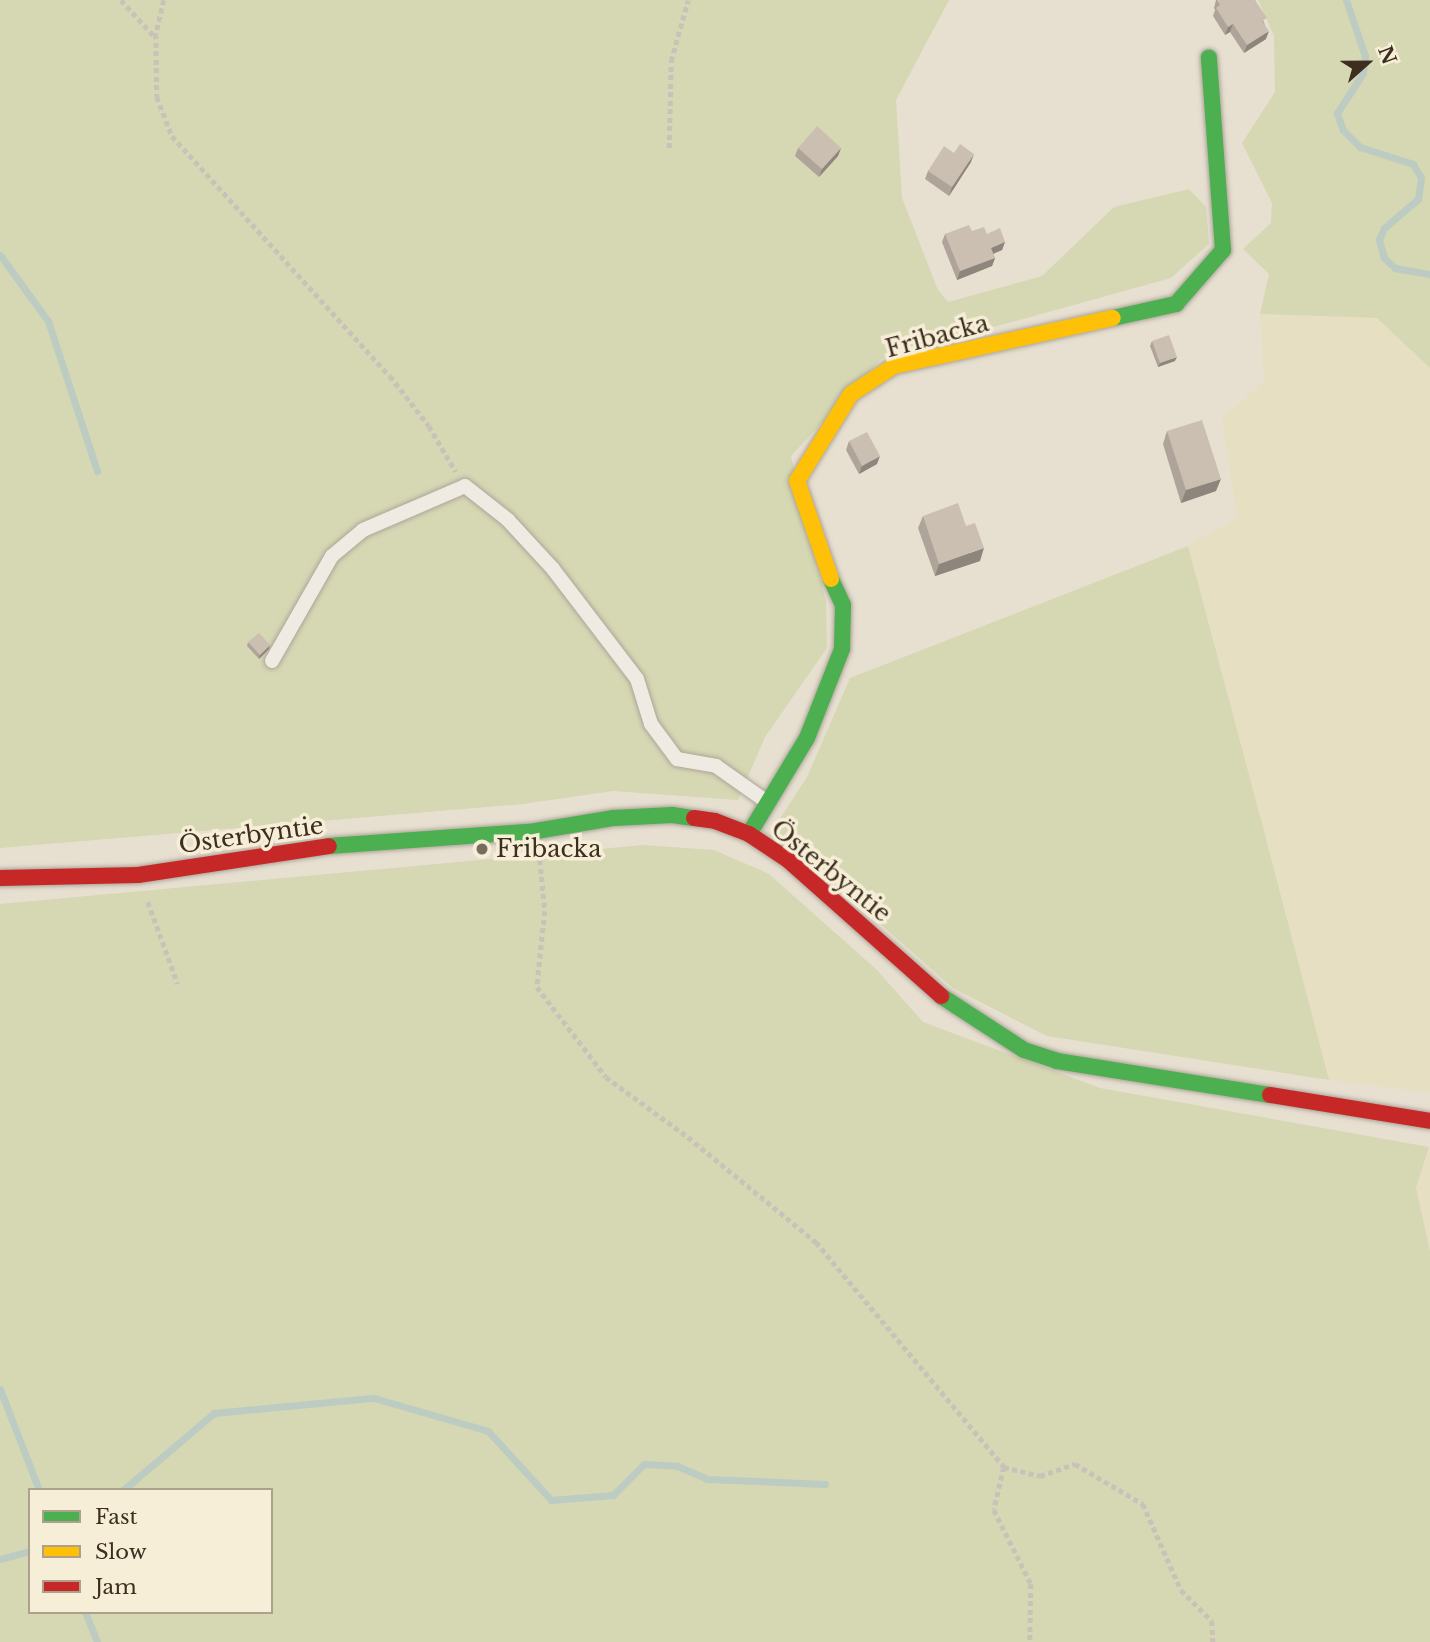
<!DOCTYPE html>
<html>
<head>
<meta charset="utf-8">
<style>
	body { margin:0 }
	#map { position:relative; width:1430px; height:1642px; overflow:hidden; background:#e7e0d1; font-family:"Libre Baskerville",serif }
	div>[style] { position:absolute }
	.farmland>* { inset:0; background:#e6dfc2 }
	.green>* { inset:0; background:#d6d7b3 }
	.stream>* { height:7px; margin:-3.5px; padding:0 3.5px; transform-origin:3.5px; border-radius:3.5px; background:#bcccc2 }
	.path>* { height:4.5px; margin-top:-2.25px; transform-origin:0; background:repeating-linear-gradient(90deg,#c8c2b9 0 5px,transparent 0 8.5px) }
	.roads { filter:drop-shadow(0 0 2px #ada599) drop-shadow(0 0 2px #ada599) }
	.lane>* { height:14px; margin:-7px; padding:0 7px; transform-origin:7px; border-radius:7px; background:#efebe3 }
	.fast>* { height:16px; margin:-8px; padding:0 8px; transform-origin:8px; border-radius:8px; background:#4caf50 }
	.slow>* { height:16px; margin:-8px; padding:0 8px; transform-origin:8px; border-radius:8px; background:#ffc107 }
	.jam>* { height:16px; margin:-8px; padding:0 8px; transform-origin:8px; border-radius:8px; background:#c62828 }
	.wall>* { inset:0; background:#afa499 }
	.shaded-wall>* { inset:0; background:#8e867d }
	.building>* { inset:0; background:#cbbfb2 }
	.dots>* { width:19px; height:19px; translate:-50% -50%; box-sizing:border-box; border:4px solid #f7eed8; border-radius:50% }
	span { translate:-50% -50%; white-space:nowrap; text-align:center; line-height:1.15; -webkit-text-stroke:7px #f7eed8; paint-order:stroke }
	.street-label { font-size:24px; color:#3d2e20 }
	.poi-label { font-size:24px; color:#3d2e20 }
	.left { translate:0 -50%; text-align:left }
	.legend { position:absolute; left:28px; top:1488px; width:245px; height:126px; box-sizing:border-box; background:#f7eed8; border:2px solid #ada18e; margin:0; padding:9px 12px; list-style:none; font-size:21px; color:#3d2e20 }
	.legend li { display:flex; align-items:center; gap:14px; height:35px }
	.legend b { width:35px; border:2px solid #ada18e }
	.north { position:absolute; left:1332px; top:28px; width:70px; height:70px; -webkit-text-stroke:5px #f7eed8; paint-order:stroke; rotate:69deg; font-size:19px; font-weight:700; line-height:28px; text-align:center; color:#3d2e20 }
	.north::after { content:''; display:block; margin:auto; width:24px; height:32px; background:#3d2e20; clip-path:polygon(50% 0,100% 100%,50% 72%,0 100%) }
</style>
</head>
<body>
<div id="map">
	<div class="farmland">
		<div style="clip-path:polygon(1260px 314px,1377px 318px,1430px 368px,1430px 1093px,1329px 1080px,1188px 546px,1237px 517px,1222px 419px,1264px 381px)"></div>
		<div style="clip-path:polygon(1429px 1147px,1430px 1148px,1430px 1251px,1416px 1188px)"></div>
	</div>
	<div class="green">
		<div style="clip-path:polygon(0 0,949px 0,896px 100px,902px 198px,938px 290px,948px 302px,1042px 276px,1114px 207px,1189px 189px,1206px 207px,1209px 244px,1171px 278px,882px 358px,791px 456px,826px 601px,827px 648px,765px 737px,738px 800px,613px 791px,523px 804px,0 848px)"></div>
		<div style="clip-path:polygon(1258px 0,1430px 0,1430px 368px,1377px 318px,1260px 314px,1269px 274px,1243px 249px,1271px 223px,1272px 203px,1242px 143px,1275px 92px,1274px 36px)"></div>
		<div style="clip-path:polygon(1188px 546px,1265px 835px,1329px 1080px,1047px 1036px,953px 988px,773px 829px,807px 777px,850px 678px)"></div>
		<div style="clip-path:polygon(evenodd,643px 845px,714px 850px,769px 874px,876px 969px,923px 1022px,1100px 1088px,1429px 1147px,1416px 1188px,1430px 1251px,1430px 1642px,0 1642px,0 904px,643px 845px,30px 1490px,271px 1490px,271px 1612px,30px 1612px,30px 1490px)"></div>
	</div>
	<div class="stream">
		<div style="left:1346px;top:0;width:59px;rotate:71.3deg"></div>
		<div style="left:1365px;top:56px;width:17px;rotate:97deg"></div>
		<div style="left:1363px;top:73px;width:48px;rotate:123deg"></div>
		<div style="left:1337px;top:113px;width:18px;rotate:71deg"></div>
		<div style="left:1343px;top:130px;width:24px;rotate:45deg"></div>
		<div style="left:1360px;top:147px;width:56px;rotate:17.8deg"></div>
		<div style="left:1413px;top:164px;width:16px;rotate:60deg"></div>
		<div style="left:1421px;top:178px;width:21px;rotate:98deg"></div>
		<div style="left:1418px;top:199px;width:45px;rotate:139.5deg"></div>
		<div style="left:1384px;top:228px;width:13px;rotate:113deg"></div>
		<div style="left:1379px;top:240px;width:19px;rotate:74deg"></div>
		<div style="left:1384px;top:258px;width:15px;rotate:42deg"></div>
		<div style="left:1395px;top:268px;width:36px;rotate:10deg"></div>
		<div style="left:0;top:255px;width:82px;rotate:54deg"></div>
		<div style="left:48px;top:321px;width:158px;rotate:71.9deg"></div>
		<div style="left:0;top:1389px;width:108px;rotate:68.9deg"></div>
		<div style="left:123px;top:1490px;width:119px;rotate:-40.2deg"></div>
		<div style="left:214px;top:1413px;width:161px;rotate:-5.4deg"></div>
		<div style="left:374px;top:1398px;width:119px;rotate:16.1deg"></div>
		<div style="left:488px;top:1431px;width:93px;rotate:47.6deg"></div>
		<div style="left:551px;top:1500px;width:62px;rotate:-4.6deg"></div>
		<div style="left:613px;top:1495px;width:44px;rotate:-45deg"></div>
		<div style="left:644px;top:1464px;width:33px;rotate:3deg"></div>
		<div style="left:677px;top:1466px;width:33px;rotate:23deg"></div>
		<div style="left:707px;top:1479px;width:118px;rotate:2.4deg"></div>
		<div style="left:0;top:1559px;width:31px;rotate:-15deg"></div>
		<div style="left:85px;top:1612px;width:32px;rotate:68deg"></div>
	</div>
	<div class="path">
		<div style="left:121px;top:0;width:52px;rotate:47.4deg"></div>
		<div style="left:164px;top:0;width:35px;rotate:103deg"></div>
		<div style="left:156px;top:34px;width:63px;rotate:89.1deg"></div>
		<div style="left:157px;top:97px;width:42px;rotate:69deg"></div>
		<div style="left:172px;top:136px;width:324px;rotate:47.8deg"></div>
		<div style="left:390px;top:376px;width:63px;rotate:52deg"></div>
		<div style="left:429px;top:426px;width:53px;rotate:59.6deg"></div>
		<div style="left:669px;top:148px;width:87px;rotate:-88.7deg"></div>
		<div style="left:671px;top:61px;width:63px;rotate:-74.4deg"></div>
		<div style="left:540px;top:860px;width:51px;rotate:84.4deg"></div>
		<div style="left:545px;top:911px;width:76px;rotate:96deg"></div>
		<div style="left:537px;top:987px;width:113px;rotate:52.5deg"></div>
		<div style="left:606px;top:1077px;width:102px;rotate:36.2deg"></div>
		<div style="left:688px;top:1137px;width:166px;rotate:39.4deg"></div>
		<div style="left:816px;top:1242px;width:293px;rotate:50.1deg"></div>
		<div style="left:1004px;top:1467px;width:37px;rotate:14deg"></div>
		<div style="left:1040px;top:1476px;width:37px;rotate:-19deg"></div>
		<div style="left:1075px;top:1464px;width:79px;rotate:30.5deg"></div>
		<div style="left:1143px;top:1504px;width:94px;rotate:66.2deg"></div>
		<div style="left:1181px;top:1590px;width:44px;rotate:45deg"></div>
		<div style="left:1212px;top:1621px;width:21px;rotate:87deg"></div>
		<div style="left:148px;top:902px;width:87px;rotate:69.9deg"></div>
		<div style="left:1004px;top:1467px;width:44px;rotate:103.1deg"></div>
		<div style="left:994px;top:1510px;width:83px;rotate:63.4deg"></div>
		<div style="left:1031px;top:1584px;width:58px;rotate:91deg"></div>
	</div>
	<div class="roads">
		<div class="lane">
			<div style="left:272px;top:661px;width:121px;rotate:-60.3deg"></div>
			<div style="left:332px;top:556px;width:40px;rotate:-40deg"></div>
			<div style="left:363px;top:530px;width:111px;rotate:-23.3deg"></div>
			<div style="left:465px;top:486px;width:55px;rotate:38.3deg"></div>
			<div style="left:508px;top:520px;width:67px;rotate:47.4deg"></div>
			<div style="left:553px;top:569px;width:138px;rotate:52.6deg"></div>
			<div style="left:637px;top:679px;width:47px;rotate:72.7deg"></div>
			<div style="left:651px;top:724px;width:44px;rotate:53.4deg"></div>
			<div style="left:677px;top:759px;width:40px;rotate:10deg"></div>
			<div style="left:716px;top:766px;width:62px;rotate:35.2deg"></div>
		</div>
		<div class="fast">
			<div style="left:1113px;top:318px;width:65px;rotate:-12.5deg"></div>
			<div style="left:1176px;top:304px;width:72px;rotate:-49deg"></div>
			<div style="left:1223px;top:250px;width:193px;rotate:-94.2deg"></div>
			<div style="left:749px;top:834px;width:112px;rotate:-58.9deg"></div>
			<div style="left:807px;top:738px;width:96px;rotate:-68.5deg"></div>
			<div style="left:842px;top:649px;width:44px;rotate:-88.7deg"></div>
			<div style="left:843px;top:605px;width:29px;rotate:-115deg"></div>
			<div style="left:329px;top:846px;width:208px;rotate:-4.1deg"></div>
			<div style="left:536px;top:831px;width:79px;rotate:-9.5deg"></div>
			<div style="left:614px;top:818px;width:58px;rotate:-3deg"></div>
			<div style="left:672px;top:815px;width:22px;rotate:8deg"></div>
			<div style="left:941px;top:996px;width:99px;rotate:33deg"></div>
			<div style="left:1024px;top:1050px;width:35px;rotate:18deg"></div>
			<div style="left:1057px;top:1061px;width:216px;rotate:9.1deg"></div>
		</div>
		<div class="slow">
			<div style="left:831px;top:579px;width:104px;rotate:-109.1deg"></div>
			<div style="left:797px;top:481px;width:102px;rotate:-58.2deg"></div>
			<div style="left:851px;top:394px;width:51px;rotate:-33.1deg"></div>
			<div style="left:894px;top:366px;width:224px;rotate:-12.4deg"></div>
		</div>
		<div class="jam">
			<div style="left:694px;top:818px;width:21px;rotate:8deg"></div>
			<div style="left:715px;top:821px;width:36px;rotate:21deg"></div>
			<div style="left:749px;top:834px;width:47px;rotate:33.7deg"></div>
			<div style="left:788px;top:860px;width:205px;rotate:41.6deg"></div>
			<div style="left:0;top:878px;width:138px;rotate:-1.2deg"></div>
			<div style="left:138px;top:875px;width:193px;rotate:-8.6deg"></div>
			<div style="left:1270px;top:1095px;width:162px;rotate:9.2deg"></div>
		</div>
	</div>
	<div class="wall">
		<div style="clip-path:polygon(1216px 0,1255px 0,1265px 25px,1266px 39px,1244px 53px,1230px 32px,1225px 35px,1213px 16px,1215px 10px,1214px 8px)"></div>
		<div style="clip-path:polygon(798px 148px,841px 148px,838px 156px,819px 177px,795px 156px)"></div>
		<div style="clip-path:polygon(954px 153px,971px 162px,949px 196px,925px 179px,928px 171px)"></div>
		<div style="clip-path:polygon(972px 231px,987px 234px,1005px 242px,1002px 250px,993px 254px,995px 258px,992px 266px,957px 280px,942px 242px,945px 234px)"></div>
		<div style="clip-path:polygon(1152px 341px,1175px 361px,1158px 367px,1150px 346px)"></div>
		<div style="clip-path:polygon(1167px 431px,1216px 491px,1181px 503px,1163px 444px)"></div>
		<div style="clip-path:polygon(849px 441px,877px 464px,859px 474px,846px 450px)"></div>
		<div style="clip-path:polygon(923px 516px,980px 561px,935px 576px,918px 528px)"></div>
		<div style="clip-path:polygon(248px 642px,269px 649px,259px 659px,247px 646px)"></div>
	</div>
	<div class="shaded-wall">
		<div style="clip-path:polygon(1233px 24px,1230px 32px,1225px 35px,1228px 27px)"></div>
		<div style="clip-path:polygon(1269px 31px,1266px 39px,1244px 53px,1247px 45px)"></div>
		<div style="clip-path:polygon(841px 148px,838px 156px,819px 177px,822px 169px)"></div>
		<div style="clip-path:polygon(974px 154px,971px 162px,949px 196px,952px 187px)"></div>
		<div style="clip-path:polygon(1005px 242px,1002px 250px,988px 256px,991px 248px)"></div>
		<div style="clip-path:polygon(995px 258px,992px 266px,957px 280px,960px 271px)"></div>
		<div style="clip-path:polygon(1177px 357px,1175px 361px,1158px 367px,1160px 363px)"></div>
		<div style="clip-path:polygon(880px 456px,877px 464px,859px 474px,862px 466px)"></div>
		<div style="clip-path:polygon(1221px 479px,1216px 491px,1181px 503px,1186px 490px)"></div>
		<div style="clip-path:polygon(984px 548px,980px 561px,935px 576px,939px 564px)"></div>
		<div style="clip-path:polygon(270px 645px,269px 649px,259px 659px,260px 655px)"></div>
	</div>
	<div class="building">
		<div style="clip-path:polygon(1217px 0,1255px 0,1267px 18px,1262px 21px,1269px 31px,1247px 45px,1233px 24px,1228px 27px,1216px 8px,1220px 5px)"></div>
		<div style="clip-path:polygon(817px 126px,841px 148px,822px 169px,798px 148px)"></div>
		<div style="clip-path:polygon(960px 144px,974px 154px,952px 187px,928px 171px,944px 146px,954px 153px)"></div>
		<div style="clip-path:polygon(969px 225px,972px 231px,984px 227px,987px 234px,1000px 228px,1005px 242px,991px 248px,995px 258px,960px 271px,945px 234px)"></div>
		<div style="clip-path:polygon(1169px 335px,1177px 357px,1160px 363px,1152px 341px)"></div>
		<div style="clip-path:polygon(1202px 420px,1221px 479px,1186px 490px,1167px 431px)"></div>
		<div style="clip-path:polygon(867px 432px,880px 456px,862px 466px,849px 441px)"></div>
		<div style="clip-path:polygon(958px 503px,966px 526px,975px 523px,984px 548px,939px 564px,923px 516px)"></div>
		<div style="clip-path:polygon(259px 633px,270px 645px,260px 655px,248px 642px)"></div>
	</div>
	<div class="dots">
		<div style="left:482px;top:849px;background:#786c5e"></div>
	</div>
	<div class="street-label">
		<span style="left:937px;top:336px;rotate:-15deg">Fribacka</span>
		<span style="left:251px;top:835px;rotate:-8deg">Österbyntie</span>
		<span style="left:831px;top:871px;rotate:39deg">Österbyntie</span>
	</div>
	<div class="poi-label">
		<span class="left" style="left:496px;top:849px">Fribacka</span>
	</div>
	<ul class="legend">
	<li><b style="height:9px;background:#4caf50"></b>Fast</li>
	<li><b style="height:9px;background:#ffc107"></b>Slow</li>
	<li><b style="height:9px;background:#c62828"></b>Jam</li>
	</ul>
	<div class="north">N</div>
</div>
</body>
</html>
